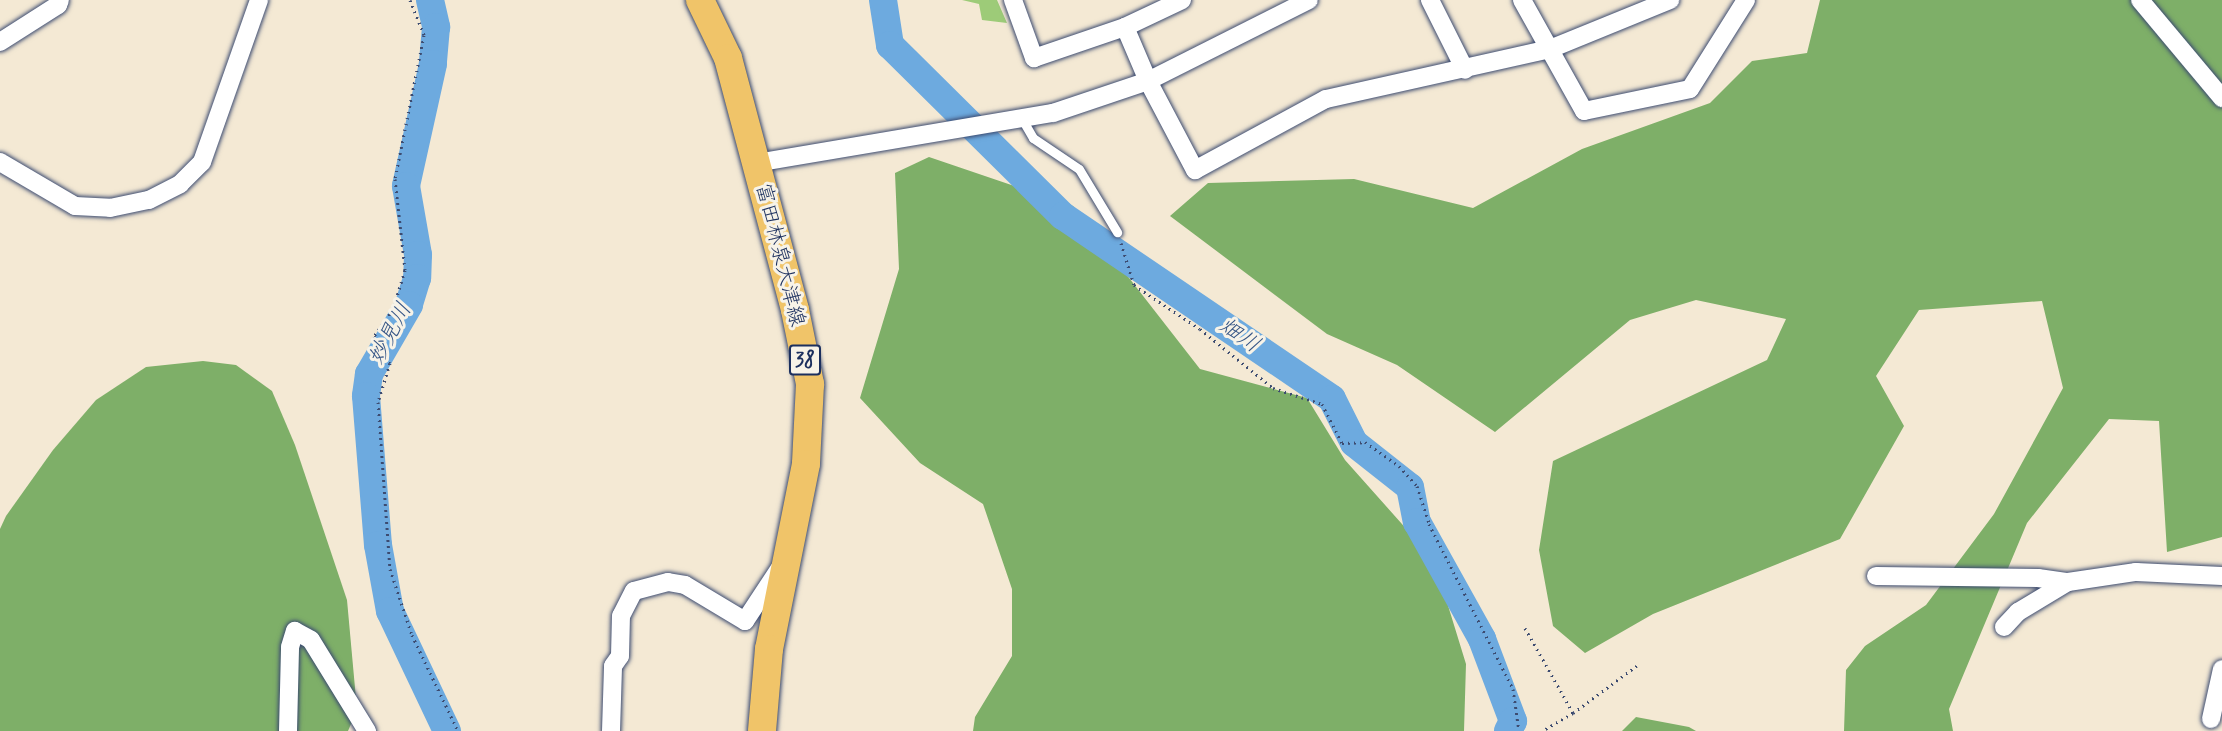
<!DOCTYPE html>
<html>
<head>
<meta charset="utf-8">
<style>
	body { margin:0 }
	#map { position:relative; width:2222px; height:731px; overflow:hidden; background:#f4e9d4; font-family:Mynerve,"Klee One",sans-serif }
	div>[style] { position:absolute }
	.green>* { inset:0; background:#9dcb78 }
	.forest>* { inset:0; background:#7eaf68 }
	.river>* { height:28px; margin:-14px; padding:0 14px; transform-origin:14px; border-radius:14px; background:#6daadf }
	.path>* { height:3px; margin-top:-1.5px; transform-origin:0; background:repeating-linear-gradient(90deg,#3c4b70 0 1.5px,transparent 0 6px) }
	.roads { filter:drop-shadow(0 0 2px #3c4b70) drop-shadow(0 0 2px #3c4b70) }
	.lane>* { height:9px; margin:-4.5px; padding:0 4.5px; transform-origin:4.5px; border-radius:4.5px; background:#fff }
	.street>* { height:18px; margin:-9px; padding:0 9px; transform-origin:9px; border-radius:9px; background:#fff }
	.primary>* { height:28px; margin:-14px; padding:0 14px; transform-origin:14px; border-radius:14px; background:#f0c469 }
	span { translate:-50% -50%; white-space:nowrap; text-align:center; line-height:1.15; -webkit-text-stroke:6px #f7f3e8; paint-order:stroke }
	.shield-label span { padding:2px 4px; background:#f7f3e8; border:2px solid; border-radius:4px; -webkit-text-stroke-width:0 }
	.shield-label { font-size:20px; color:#1b2f5e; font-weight:700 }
	.street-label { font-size:21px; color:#1b2f5e }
	.water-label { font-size:22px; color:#345485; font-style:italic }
</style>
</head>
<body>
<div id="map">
	<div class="green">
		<div style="clip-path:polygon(962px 0,997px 0,1007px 23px,982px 20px,979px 4px)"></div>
	</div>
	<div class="forest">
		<div style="clip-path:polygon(1820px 0,2222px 0,2222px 537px,2167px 552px,2159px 421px,2109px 419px,2027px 523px,1949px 709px,1953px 731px,1844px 731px,1846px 670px,1865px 646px,1926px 605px,1994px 514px,2063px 388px,2042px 301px,1919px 310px,1876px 376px,1904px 426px,1840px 539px,1653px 614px,1585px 653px,1553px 626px,1539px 550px,1553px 461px,1767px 360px,1786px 319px,1696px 300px,1630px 320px,1495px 432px,1397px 365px,1327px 334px,1170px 216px,1208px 183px,1354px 179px,1473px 208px,1582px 149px,1710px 103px,1752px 61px,1807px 53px)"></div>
		<div style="clip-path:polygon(929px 157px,1073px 206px,1200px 369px,1307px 398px,1345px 460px,1434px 560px,1466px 664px,1464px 731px,973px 731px,975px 717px,1012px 656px,1012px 589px,983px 504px,920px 463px,860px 398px,899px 269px,895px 173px)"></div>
		<div style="clip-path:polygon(203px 361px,236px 365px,272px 391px,295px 445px,347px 600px,357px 710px,348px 731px,0 731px,0 529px,6px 516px,53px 450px,96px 400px,146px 367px)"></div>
		<div style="clip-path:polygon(1636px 717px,1689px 727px,1696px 731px,1622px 731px)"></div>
	</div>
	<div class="river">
		<div style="left:430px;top:0;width:28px;rotate:77deg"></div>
		<div style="left:436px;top:27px;width:37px;rotate:95deg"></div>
		<div style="left:433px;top:64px;width:125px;rotate:102.5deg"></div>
		<div style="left:406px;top:186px;width:70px;rotate:80.1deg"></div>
		<div style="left:418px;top:255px;width:23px;rotate:92deg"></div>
		<div style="left:417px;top:278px;width:28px;rotate:107deg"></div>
		<div style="left:409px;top:305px;width:80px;rotate:120.1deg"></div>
		<div style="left:369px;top:374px;width:22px;rotate:98deg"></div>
		<div style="left:366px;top:396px;width:149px;rotate:85.4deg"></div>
		<div style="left:378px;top:545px;width:67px;rotate:79.7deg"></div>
		<div style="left:390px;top:611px;width:133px;rotate:64.6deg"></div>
		<div style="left:883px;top:0;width:46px;rotate:81.2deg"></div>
		<div style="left:890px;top:45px;width:243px;rotate:44.7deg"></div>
		<div style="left:1063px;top:216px;width:325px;rotate:34.2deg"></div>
		<div style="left:1332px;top:399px;width:49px;rotate:63.4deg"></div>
		<div style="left:1354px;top:443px;width:71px;rotate:38.2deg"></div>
		<div style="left:1410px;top:487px;width:36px;rotate:79deg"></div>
		<div style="left:1417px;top:522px;width:134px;rotate:60.9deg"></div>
		<div style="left:1482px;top:639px;width:88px;rotate:69.3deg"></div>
		<div style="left:1513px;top:721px;width:11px;rotate:117deg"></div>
	</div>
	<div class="path">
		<div style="left:410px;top:0;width:38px;rotate:68deg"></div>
		<div style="left:424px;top:35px;width:147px;rotate:101.4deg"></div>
		<div style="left:395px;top:179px;width:92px;rotate:83.7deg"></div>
		<div style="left:405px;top:270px;width:41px;rotate:107.1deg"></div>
		<div style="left:393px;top:309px;width:33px;rotate:125deg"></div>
		<div style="left:374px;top:336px;width:31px;rotate:59deg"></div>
		<div style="left:390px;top:363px;width:41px;rotate:107.1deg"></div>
		<div style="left:378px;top:402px;width:167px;rotate:85.9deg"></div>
		<div style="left:390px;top:569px;width:70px;rotate:71.6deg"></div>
		<div style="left:412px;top:635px;width:106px;rotate:64.4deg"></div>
		<div style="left:1121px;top:243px;width:44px;rotate:72.8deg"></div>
		<div style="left:1134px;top:285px;width:79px;rotate:33.7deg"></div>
		<div style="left:1200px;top:329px;width:94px;rotate:38.9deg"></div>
		<div style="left:1273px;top:388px;width:52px;rotate:18.1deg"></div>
		<div style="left:1322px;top:404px;width:44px;rotate:62.9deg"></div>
		<div style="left:1342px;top:443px;width:23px;rotate:-2deg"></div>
		<div style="left:1365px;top:442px;width:42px;rotate:35.2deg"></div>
		<div style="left:1399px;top:466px;width:27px;rotate:48deg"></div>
		<div style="left:1417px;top:486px;width:40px;rotate:72deg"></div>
		<div style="left:1429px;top:524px;width:185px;rotate:63deg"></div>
		<div style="left:1513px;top:689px;width:42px;rotate:81.9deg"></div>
		<div style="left:1525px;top:628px;width:98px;rotate:60.5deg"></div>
		<div style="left:1573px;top:713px;width:36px;rotate:150deg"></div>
		<div style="left:1573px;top:713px;width:82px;rotate:-36.6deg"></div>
	</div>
	<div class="roads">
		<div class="lane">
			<div style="left:1022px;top:119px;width:22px;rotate:60deg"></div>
			<div style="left:1033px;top:138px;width:55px;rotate:34deg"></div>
			<div style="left:1079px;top:169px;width:74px;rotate:58.9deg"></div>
		</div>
		<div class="street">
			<div style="left:1013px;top:0;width:62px;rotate:70.1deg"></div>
			<div style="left:1034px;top:58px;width:96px;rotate:-18.8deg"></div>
			<div style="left:1125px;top:27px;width:63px;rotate:-25.3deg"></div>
			<div style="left:1430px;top:0;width:78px;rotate:63.4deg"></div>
			<div style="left:1522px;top:0;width:127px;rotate:60.8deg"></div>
			<div style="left:1584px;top:111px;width:108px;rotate:-11.7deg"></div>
			<div style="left:1690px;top:89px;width:105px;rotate:-57.8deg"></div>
			<div style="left:2140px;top:0;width:128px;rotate:50.1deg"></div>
			<div style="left:1125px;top:27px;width:59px;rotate:66.9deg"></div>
			<div style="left:1148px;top:81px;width:101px;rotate:62.2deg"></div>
			<div style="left:1195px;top:170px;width:149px;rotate:-28.5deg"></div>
			<div style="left:1326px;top:99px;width:230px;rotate:-12.6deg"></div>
			<div style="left:1550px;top:49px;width:130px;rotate:-22.2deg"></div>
			<div style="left:0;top:42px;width:69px;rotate:-32.5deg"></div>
			<div style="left:58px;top:5px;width:5px;rotate:-68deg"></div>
			<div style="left:0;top:162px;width:87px;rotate:30.4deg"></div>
			<div style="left:75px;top:206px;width:35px;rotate:3deg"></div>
			<div style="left:110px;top:208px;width:40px;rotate:-12deg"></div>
			<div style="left:149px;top:200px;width:35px;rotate:-27deg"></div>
			<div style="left:180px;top:184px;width:31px;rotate:-45deg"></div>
			<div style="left:202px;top:162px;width:172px;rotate:-70.6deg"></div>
			<div style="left:756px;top:163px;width:301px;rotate:-9.6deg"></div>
			<div style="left:1053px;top:113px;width:100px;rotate:-18.6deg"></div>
			<div style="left:1148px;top:81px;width:180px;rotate:-26.7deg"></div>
			<div style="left:1876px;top:576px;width:162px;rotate:0.7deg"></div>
			<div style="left:2038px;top:578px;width:30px;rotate:8deg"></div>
			<div style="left:2068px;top:582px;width:69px;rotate:-8.4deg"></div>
			<div style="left:2136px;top:572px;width:86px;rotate:2.7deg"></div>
			<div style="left:2004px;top:627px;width:21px;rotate:-47deg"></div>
			<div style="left:2018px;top:612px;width:58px;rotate:-31deg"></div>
			<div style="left:2211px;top:719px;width:51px;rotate:-77.6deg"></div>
			<div style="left:288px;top:731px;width:84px;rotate:-88.6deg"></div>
			<div style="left:290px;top:647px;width:17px;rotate:-73deg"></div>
			<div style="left:295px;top:631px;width:18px;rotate:29deg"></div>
			<div style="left:311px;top:640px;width:107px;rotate:58.4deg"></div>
			<div style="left:611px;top:731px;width:65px;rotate:-88.2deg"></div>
			<div style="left:613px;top:666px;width:12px;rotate:-55deg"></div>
			<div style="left:620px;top:656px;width:40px;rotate:-88.6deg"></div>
			<div style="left:621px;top:616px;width:28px;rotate:-63deg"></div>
			<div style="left:634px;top:591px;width:35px;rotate:-15deg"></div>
			<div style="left:668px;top:582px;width:17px;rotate:10deg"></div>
			<div style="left:685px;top:585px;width:70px;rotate:31deg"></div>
			<div style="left:745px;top:621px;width:64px;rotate:-56.6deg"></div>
		</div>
		<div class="primary">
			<div style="left:700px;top:0;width:64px;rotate:64.2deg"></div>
			<div style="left:728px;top:58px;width:261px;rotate:75.1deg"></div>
			<div style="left:795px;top:310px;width:76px;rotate:78.5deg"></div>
			<div style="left:810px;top:384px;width:80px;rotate:92.9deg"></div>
			<div style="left:806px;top:464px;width:189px;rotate:101.3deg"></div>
			<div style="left:769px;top:649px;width:82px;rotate:94.9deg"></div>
		</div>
	</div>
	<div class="shield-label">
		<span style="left:805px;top:360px">38</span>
	</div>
	<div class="street-label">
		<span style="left:780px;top:255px;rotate:76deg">富田林泉大津線</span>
	</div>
	<div class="water-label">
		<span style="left:391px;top:334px;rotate:-62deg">妙見川</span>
		<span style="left:1239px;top:336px;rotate:34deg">畑川</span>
	</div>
</div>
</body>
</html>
